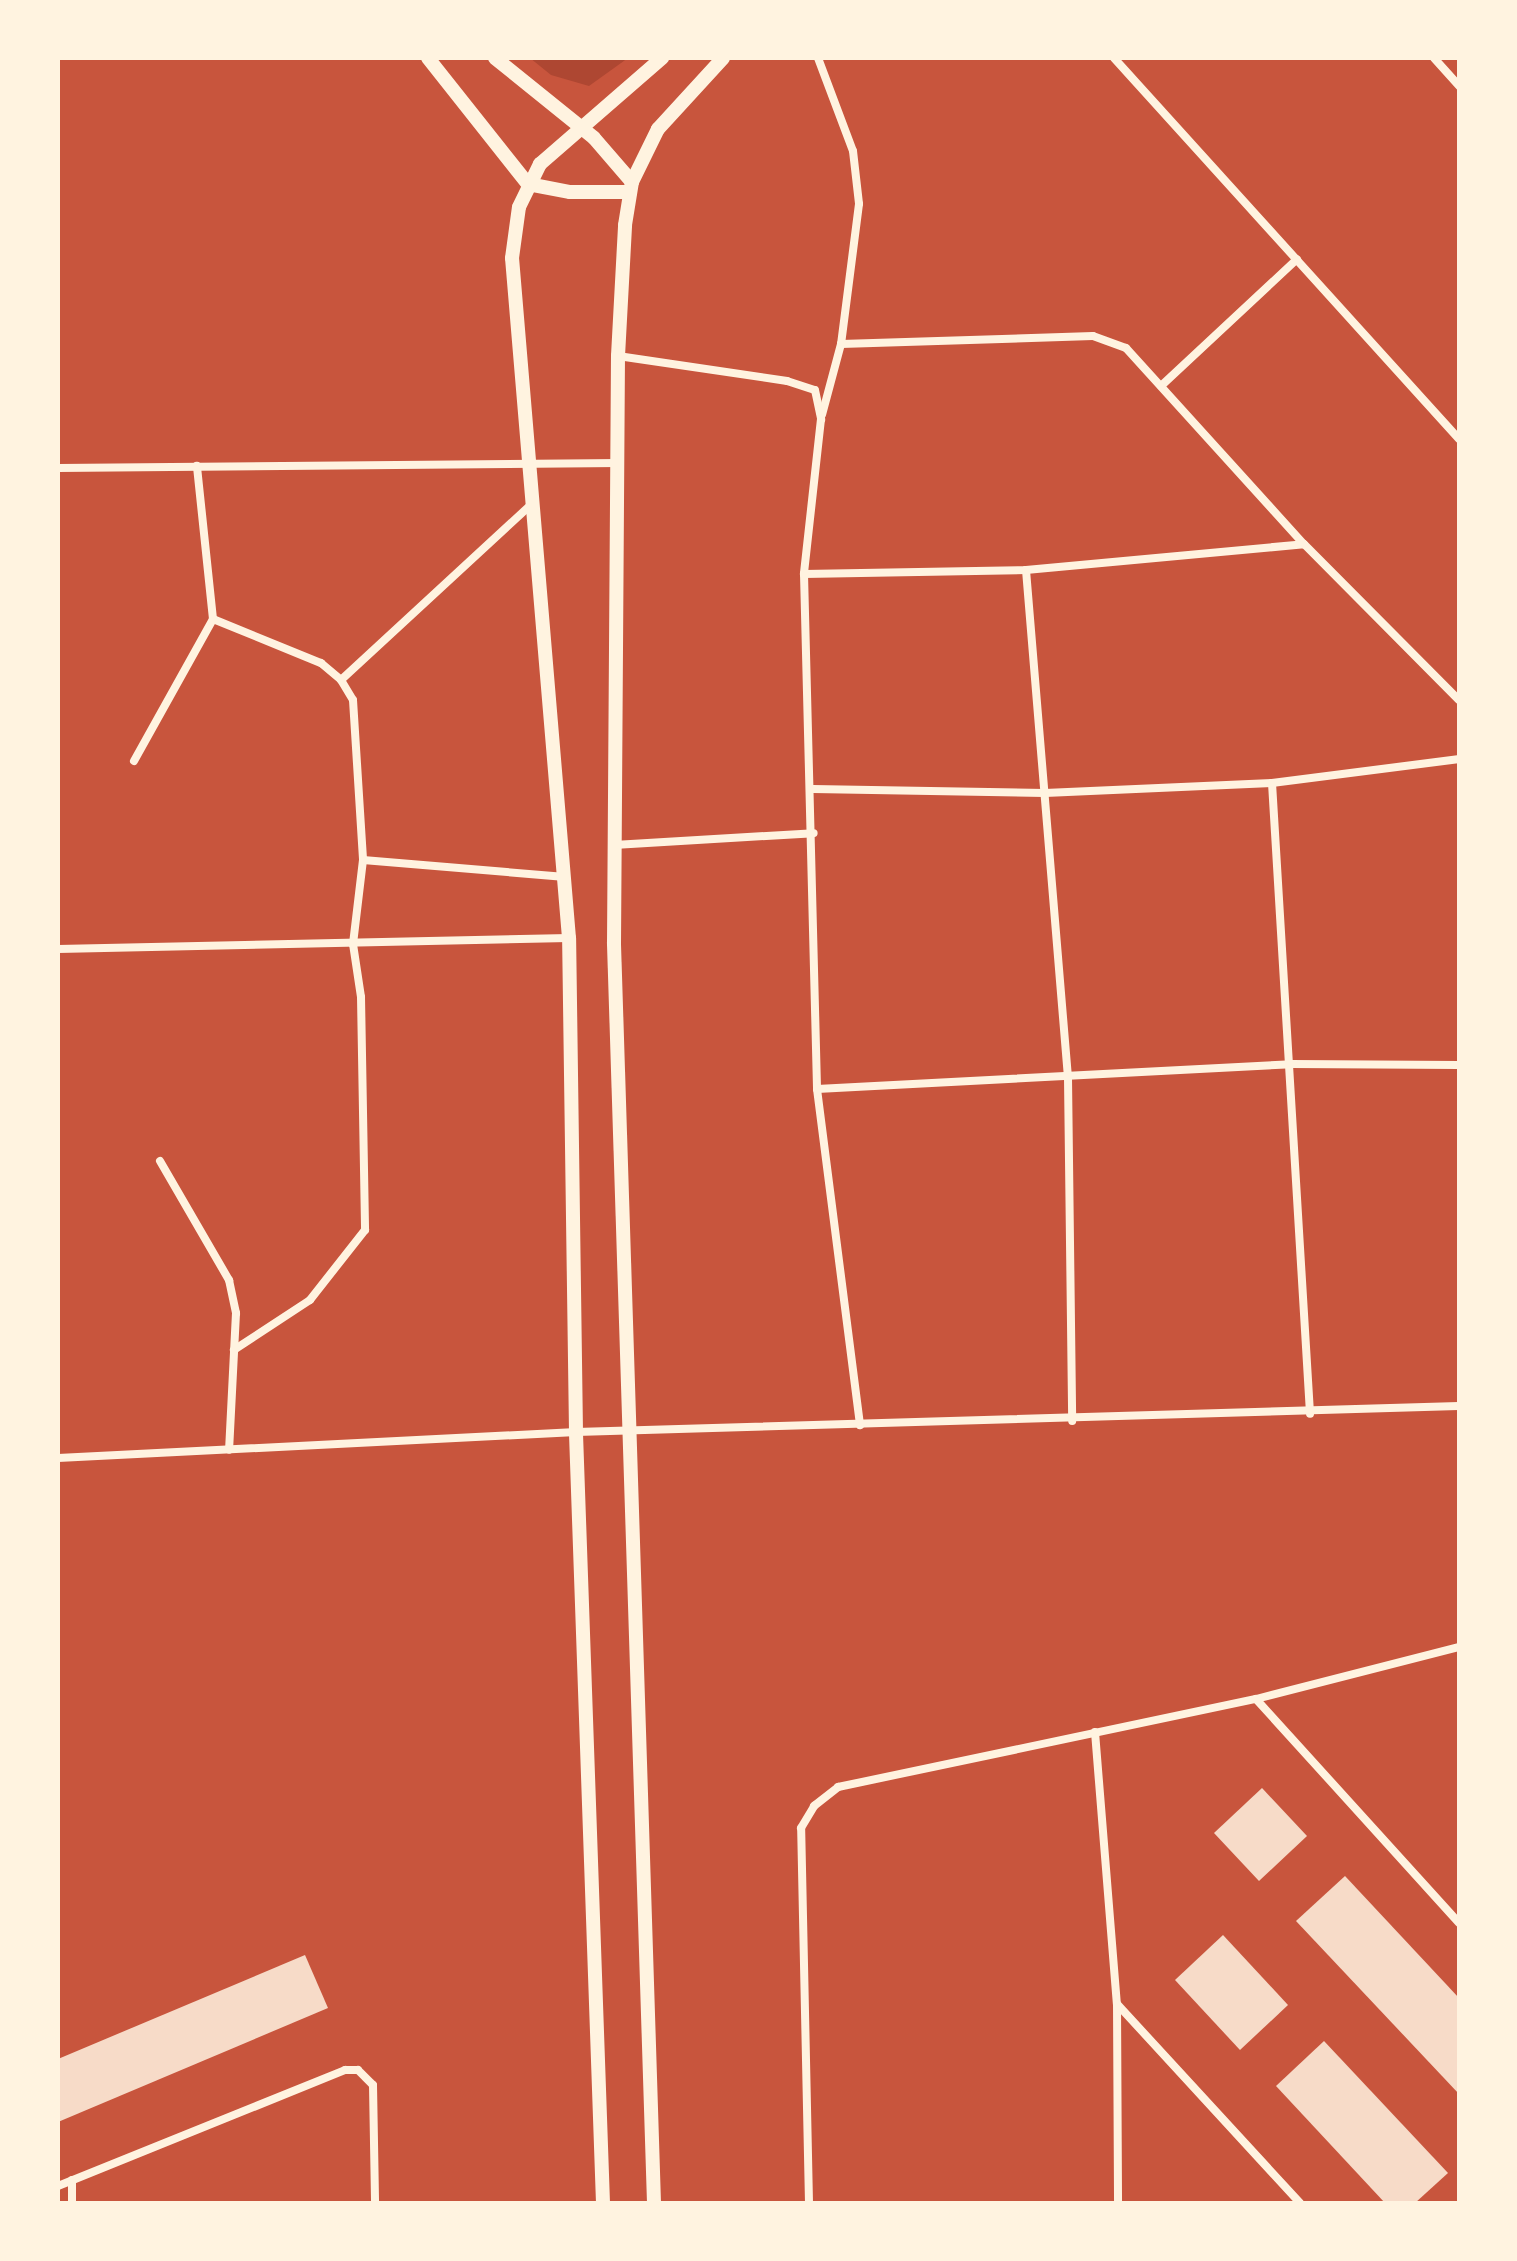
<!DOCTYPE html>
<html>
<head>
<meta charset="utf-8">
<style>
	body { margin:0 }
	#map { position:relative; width:1517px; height:2261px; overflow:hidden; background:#c8553d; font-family:"DejaVu Sans",sans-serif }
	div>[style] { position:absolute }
	.green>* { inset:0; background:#ae4732 }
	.building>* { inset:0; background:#f7dbc8 }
	.minor>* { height:8px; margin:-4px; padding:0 4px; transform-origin:4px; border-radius:4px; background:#fff3e0 }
	.tertiary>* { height:14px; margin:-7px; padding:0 7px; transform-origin:7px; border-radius:7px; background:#fff3e0 }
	span { translate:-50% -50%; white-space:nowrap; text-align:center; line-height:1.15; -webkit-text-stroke:7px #fff3e0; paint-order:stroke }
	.frame { position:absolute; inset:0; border:60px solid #fff3e0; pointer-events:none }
</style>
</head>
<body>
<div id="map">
	<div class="green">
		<div style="clip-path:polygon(530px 58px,628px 58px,589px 86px,551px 75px)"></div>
	</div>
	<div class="building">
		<div style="clip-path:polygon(1262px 1788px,1307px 1836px,1259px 1881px,1214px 1833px)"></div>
		<div style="clip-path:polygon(1345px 1876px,1459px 1998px,1459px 2094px,1296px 1921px)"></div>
		<div style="clip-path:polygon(1223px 1935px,1288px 2005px,1240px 2050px,1175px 1980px)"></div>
		<div style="clip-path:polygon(305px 1955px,328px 2008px,58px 2122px,58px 2059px)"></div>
		<div style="clip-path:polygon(1324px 2041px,1448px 2173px,1415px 2203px,1385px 2203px,1276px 2086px)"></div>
	</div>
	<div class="minor">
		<div style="left:818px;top:58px;width:99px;rotate:69.4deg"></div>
		<div style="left:853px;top:151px;width:53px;rotate:83.5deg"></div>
		<div style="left:859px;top:204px;width:141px;rotate:97.3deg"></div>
		<div style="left:841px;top:344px;width:73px;rotate:105deg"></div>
		<div style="left:1114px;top:58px;width:514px;rotate:47.84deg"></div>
		<div style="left:1434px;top:58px;width:38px;rotate:48deg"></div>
		<div style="left:841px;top:344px;width:252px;rotate:-1.8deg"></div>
		<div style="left:1093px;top:336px;width:35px;rotate:20deg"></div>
		<div style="left:1126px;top:348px;width:265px;rotate:47.8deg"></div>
		<div style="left:618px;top:356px;width:171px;rotate:8.4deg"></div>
		<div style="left:787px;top:381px;width:29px;rotate:18deg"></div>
		<div style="left:815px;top:390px;width:30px;rotate:78deg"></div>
		<div style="left:821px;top:419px;width:156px;rotate:96.3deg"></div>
		<div style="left:804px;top:574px;width:222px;rotate:-1deg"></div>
		<div style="left:1026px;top:570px;width:279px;rotate:-5.3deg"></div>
		<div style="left:1304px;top:544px;width:220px;rotate:45.2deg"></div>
		<div style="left:1161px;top:386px;width:186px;rotate:-43deg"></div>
		<div style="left:58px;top:468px;width:561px;rotate:-0.51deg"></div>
		<div style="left:1026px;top:570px;width:510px;rotate:85.27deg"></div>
		<div style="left:1068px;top:1078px;width:343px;rotate:89.3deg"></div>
		<div style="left:804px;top:574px;width:515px;rotate:88.55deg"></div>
		<div style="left:817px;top:1089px;width:339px;rotate:82.7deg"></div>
		<div style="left:213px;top:619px;width:117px;rotate:22.2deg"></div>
		<div style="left:321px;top:663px;width:26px;rotate:40deg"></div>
		<div style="left:341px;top:680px;width:23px;rotate:59deg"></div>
		<div style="left:353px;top:700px;width:160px;rotate:86.4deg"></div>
		<div style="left:363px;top:860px;width:85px;rotate:96.8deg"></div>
		<div style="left:353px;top:944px;width:54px;rotate:81.4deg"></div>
		<div style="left:361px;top:997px;width:233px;rotate:89deg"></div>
		<div style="left:365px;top:1230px;width:89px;rotate:128.2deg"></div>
		<div style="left:310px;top:1300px;width:91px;rotate:146.7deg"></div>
		<div style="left:341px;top:680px;width:260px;rotate:-42.7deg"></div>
		<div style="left:134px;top:761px;width:162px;rotate:-60.9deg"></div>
		<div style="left:213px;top:619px;width:154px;rotate:-96deg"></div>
		<div style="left:1272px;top:783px;width:632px;rotate:86.55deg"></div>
		<div style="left:813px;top:789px;width:232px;rotate:1deg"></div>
		<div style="left:1045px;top:793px;width:227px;rotate:-2.5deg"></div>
		<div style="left:1272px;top:783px;width:189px;rotate:-7.3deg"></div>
		<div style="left:614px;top:845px;width:200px;rotate:-3.4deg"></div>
		<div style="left:363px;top:860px;width:203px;rotate:4.8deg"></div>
		<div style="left:58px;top:949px;width:511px;rotate:-1.23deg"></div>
		<div style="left:817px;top:1089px;width:475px;rotate:-3deg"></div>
		<div style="left:1291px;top:1064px;width:168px;rotate:0.3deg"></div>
		<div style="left:160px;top:1161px;width:138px;rotate:59.9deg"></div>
		<div style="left:229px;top:1280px;width:34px;rotate:78deg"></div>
		<div style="left:236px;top:1313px;width:137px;rotate:92.9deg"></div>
		<div style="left:58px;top:1458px;width:519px;rotate:-2.87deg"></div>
		<div style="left:576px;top:1432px;width:883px;rotate:-1.69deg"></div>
		<div style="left:1256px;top:1699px;width:302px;rotate:47.8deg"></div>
		<div style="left:1095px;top:1732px;width:273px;rotate:85.4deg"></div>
		<div style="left:1117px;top:2004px;width:199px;rotate:89.7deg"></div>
		<div style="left:1118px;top:2005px;width:269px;rotate:47.4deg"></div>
		<div style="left:72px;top:2180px;width:23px;rotate:90deg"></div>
		<div style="left:58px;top:2186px;width:310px;rotate:-22deg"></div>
		<div style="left:345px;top:2070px;width:13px"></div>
		<div style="left:358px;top:2070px;width:21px;rotate:45deg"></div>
		<div style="left:373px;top:2085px;width:118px;rotate:89deg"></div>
		<div style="left:809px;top:2203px;width:375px;rotate:-91.2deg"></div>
		<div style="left:801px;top:1828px;width:26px;rotate:-59deg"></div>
		<div style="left:814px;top:1806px;width:31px;rotate:-38deg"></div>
		<div style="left:838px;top:1787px;width:427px;rotate:-11.9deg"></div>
		<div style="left:1256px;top:1699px;width:210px;rotate:-14.4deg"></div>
	</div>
	<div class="tertiary">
		<div style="left:428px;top:58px;width:161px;rotate:51.6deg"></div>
		<div style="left:528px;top:184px;width:43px;rotate:10.8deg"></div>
		<div style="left:570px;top:192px;width:60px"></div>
		<div style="left:495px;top:58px;width:127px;rotate:38.9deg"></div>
		<div style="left:594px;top:138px;width:58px;rotate:49.2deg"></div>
		<div style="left:603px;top:2203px;width:771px;rotate:-92.01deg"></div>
		<div style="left:576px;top:1432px;width:494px;rotate:-90.8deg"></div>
		<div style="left:569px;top:938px;width:682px;rotate:-94.79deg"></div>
		<div style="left:512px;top:258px;width:51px;rotate:-82.2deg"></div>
		<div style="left:519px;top:207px;width:48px;rotate:-64deg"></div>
		<div style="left:540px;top:164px;width:162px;rotate:-41deg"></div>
		<div style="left:654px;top:2203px;width:1261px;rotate:-91.82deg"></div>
		<div style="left:614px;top:943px;width:587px;rotate:-89.61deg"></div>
		<div style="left:618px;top:356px;width:131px;rotate:-86.9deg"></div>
		<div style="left:625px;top:225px;width:44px;rotate:-80.8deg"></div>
		<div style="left:632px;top:182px;width:59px;rotate:-63.9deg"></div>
		<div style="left:658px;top:129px;width:96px;rotate:-47.5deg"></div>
	</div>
	<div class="frame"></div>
</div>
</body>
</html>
